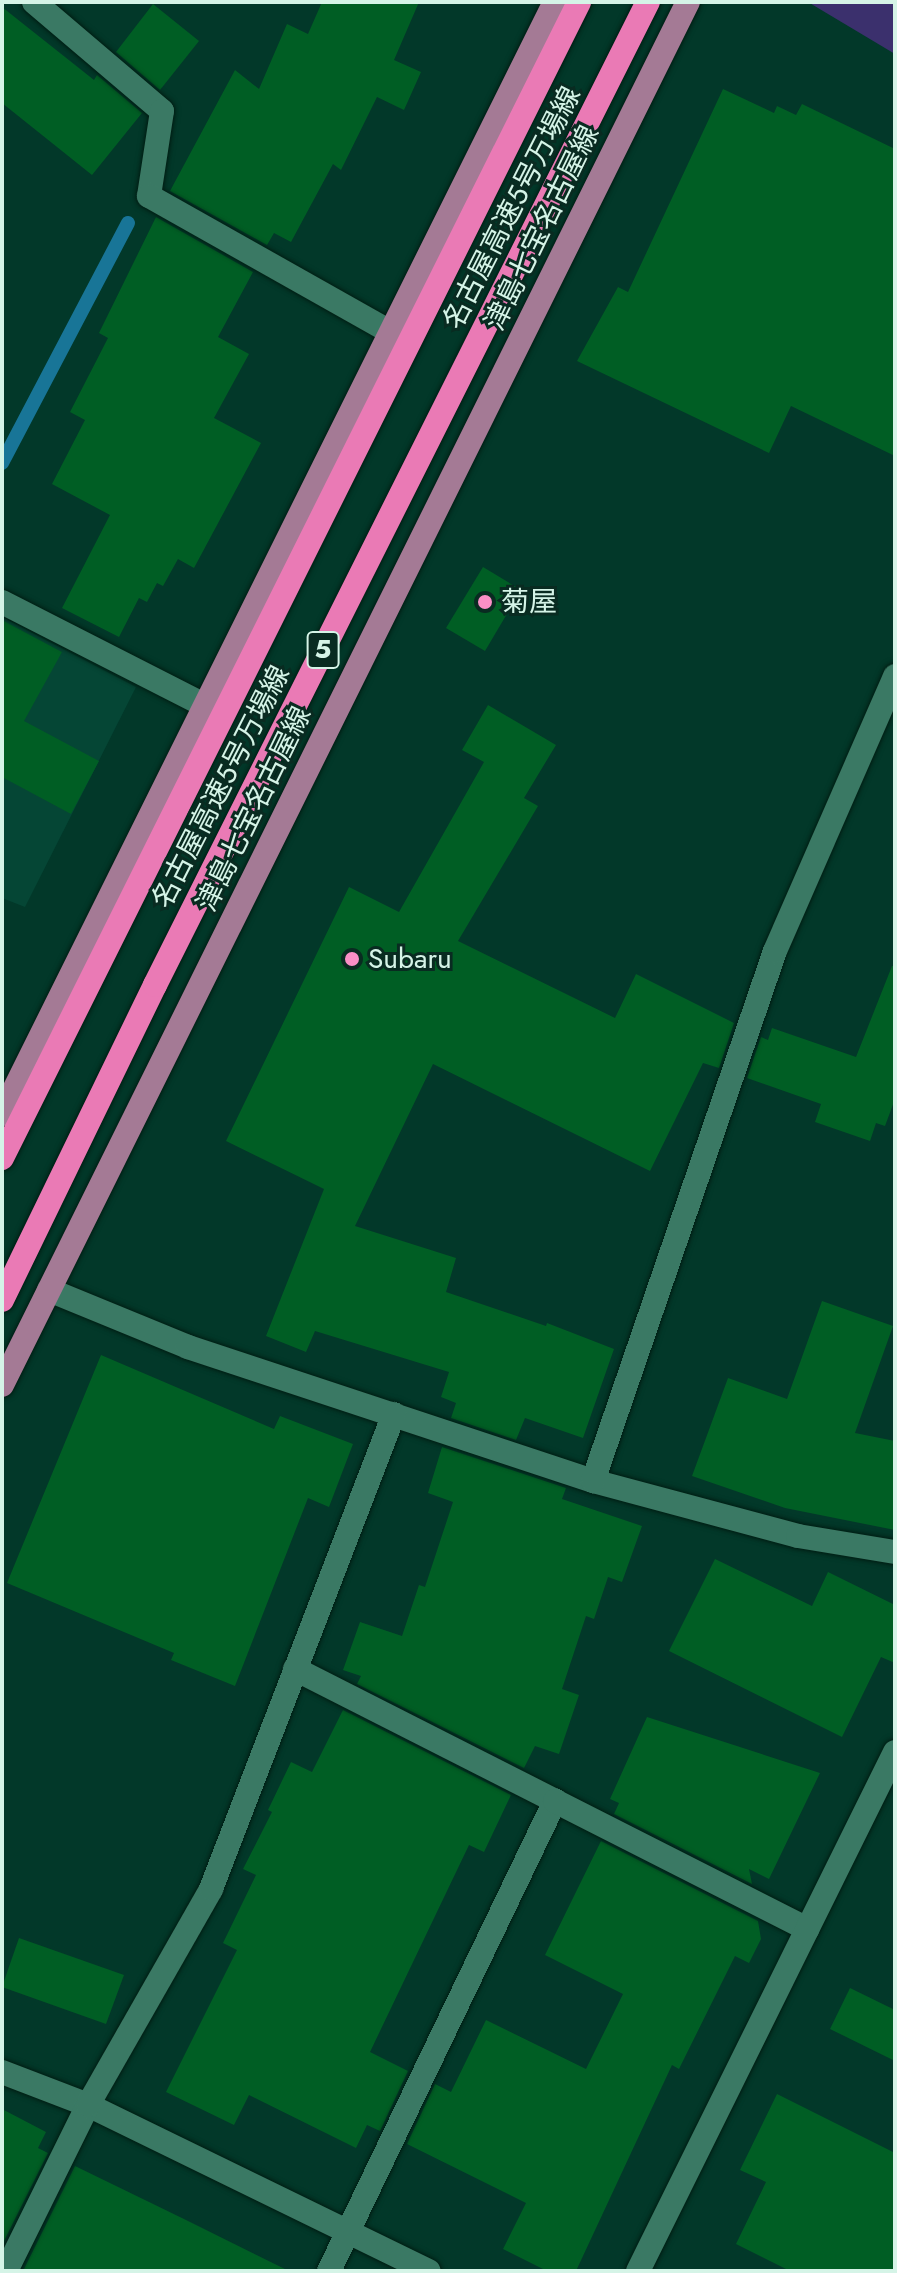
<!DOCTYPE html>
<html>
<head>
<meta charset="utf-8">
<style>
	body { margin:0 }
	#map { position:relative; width:897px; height:2273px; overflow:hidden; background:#023829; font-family:Jost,"Noto Sans JP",sans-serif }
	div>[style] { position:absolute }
	.built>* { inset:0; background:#054635 }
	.green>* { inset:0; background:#3b306d }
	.stream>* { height:14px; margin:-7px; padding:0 7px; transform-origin:7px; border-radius:7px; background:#187597 }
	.building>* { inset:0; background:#005e24 }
	.roads { filter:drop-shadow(0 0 2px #001d13) drop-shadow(0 0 2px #001d13) }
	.minor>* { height:24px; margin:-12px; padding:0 12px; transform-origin:12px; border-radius:12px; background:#3a7964 }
	.major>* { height:24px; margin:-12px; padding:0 12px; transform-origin:12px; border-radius:12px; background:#a47a95 }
	.highway>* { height:24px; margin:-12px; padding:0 12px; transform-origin:12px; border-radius:12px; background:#ea7ab5 }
	.dots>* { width:22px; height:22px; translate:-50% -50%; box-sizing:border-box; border:4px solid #092b21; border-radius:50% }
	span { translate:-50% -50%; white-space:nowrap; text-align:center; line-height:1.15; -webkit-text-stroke:6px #092b21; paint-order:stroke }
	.shield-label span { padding:2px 6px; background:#092b21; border:2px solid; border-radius:6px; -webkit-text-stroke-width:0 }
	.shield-label { font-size:26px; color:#d5f4e7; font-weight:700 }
	.street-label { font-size:28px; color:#d5f4e7 }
	.poi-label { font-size:28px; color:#d5f4e7 }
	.left { translate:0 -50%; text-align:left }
	.frame { position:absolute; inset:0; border:4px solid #d5f4e7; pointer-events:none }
</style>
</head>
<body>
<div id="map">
	<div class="built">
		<div style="clip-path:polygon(2px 617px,136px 687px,25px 907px,2px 898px)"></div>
	</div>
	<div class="green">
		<div style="clip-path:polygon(808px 2px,895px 2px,895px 54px)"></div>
	</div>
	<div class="stream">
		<div style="left:2px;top:463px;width:271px;rotate:-62.3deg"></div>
	</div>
	<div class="building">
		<div style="clip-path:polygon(322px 2px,419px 2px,394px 60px,421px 72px,404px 110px,377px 97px,341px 170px,333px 164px,291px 242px,274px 233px,267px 245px,170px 191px,235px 70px,259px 89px,287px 24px,308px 34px)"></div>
		<div style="clip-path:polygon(153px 4px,199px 41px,160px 90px,116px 52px)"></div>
		<div style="clip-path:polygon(2px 7px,94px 80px,97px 75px,142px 113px,92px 175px,2px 103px)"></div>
		<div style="clip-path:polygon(723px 89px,774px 113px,777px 106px,796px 115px,802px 104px,895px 149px,895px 456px,791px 406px,769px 453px,577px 361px,618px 287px,628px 292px)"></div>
		<div style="clip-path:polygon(156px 217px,253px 272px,218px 337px,249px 354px,214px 418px,261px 443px,194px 568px,178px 559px,163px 586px,157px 583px,147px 602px,139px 598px,119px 637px,62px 608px,110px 515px,52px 484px,85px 420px,70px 412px,108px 338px,99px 333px)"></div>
		<div style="clip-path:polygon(483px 567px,521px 590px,485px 651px,446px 628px)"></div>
		<div style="clip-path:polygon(2px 620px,62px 652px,24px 721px,99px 761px,71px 814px,2px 777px)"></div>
		<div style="clip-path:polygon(488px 705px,556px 745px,524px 798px,538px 806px,458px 941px,615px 1018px,636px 974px,734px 1023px,719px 1068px,703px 1063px,650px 1171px,433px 1064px,355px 1226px,456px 1258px,446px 1292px,546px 1326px,547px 1323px,614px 1349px,583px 1438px,525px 1418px,516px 1440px,451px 1418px,456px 1403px,441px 1397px,449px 1372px,315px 1331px,306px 1352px,266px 1336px,324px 1189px,226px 1141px,349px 887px,399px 912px,484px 762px,462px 750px)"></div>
		<div style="clip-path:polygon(892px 966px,895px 966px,895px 1099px,885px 1126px,876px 1123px,870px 1141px,815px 1122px,821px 1104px,747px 1078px,761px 1037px,768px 1040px,772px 1028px,856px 1057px)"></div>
		<div style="clip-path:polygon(822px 1301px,893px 1326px,855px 1433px,895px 1441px,895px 1530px,785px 1508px,692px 1476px,728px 1378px,787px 1399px)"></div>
		<div style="clip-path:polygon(101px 1355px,274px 1429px,280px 1416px,353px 1444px,329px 1507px,308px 1498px,235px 1686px,171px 1660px,174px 1653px,7px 1583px)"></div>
		<div style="clip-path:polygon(442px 1447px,566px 1488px,562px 1499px,642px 1526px,622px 1582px,608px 1577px,594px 1619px,586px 1616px,562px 1689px,579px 1695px,559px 1754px,535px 1746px,524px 1768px,357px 1684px,361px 1676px,343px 1670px,360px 1622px,402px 1636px,419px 1585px,425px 1587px,453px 1502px,428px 1493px)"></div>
		<div style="clip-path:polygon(715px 1559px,812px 1606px,828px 1572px,895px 1605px,895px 1663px,881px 1657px,842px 1737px,669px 1651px)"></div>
		<div style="clip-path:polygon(343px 1710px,511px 1795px,484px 1852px,469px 1845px,370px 2052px,408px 2071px,380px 2131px,367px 2125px,356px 2148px,249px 2095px,234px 2125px,166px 2092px,237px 1950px,223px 1943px,256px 1875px,243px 1869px,272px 1812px,268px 1810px,291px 1762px,312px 1772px)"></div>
		<div style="clip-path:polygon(647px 1717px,820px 1773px,769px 1879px,749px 1869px,752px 1884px,614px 1814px,619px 1803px,610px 1799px)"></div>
		<div style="clip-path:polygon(601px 1841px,758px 1921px,761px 1939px,749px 1963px,735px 1956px,679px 2069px,672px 2065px,576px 2271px,547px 2271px,503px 2249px,526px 2203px,407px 2144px,435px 2084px,451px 2092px,486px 2020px,586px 2069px,623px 1994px,545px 1955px)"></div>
		<div style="clip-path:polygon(19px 1938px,124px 1975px,106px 2024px,2px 1987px)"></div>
		<div style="clip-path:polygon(850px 1988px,895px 2010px,895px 2061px,830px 2029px)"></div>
		<div style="clip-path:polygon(777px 2094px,895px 2153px,895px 2271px,790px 2271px,736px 2244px,766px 2182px,740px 2170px)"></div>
		<div style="clip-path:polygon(2px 2109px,46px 2132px,38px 2148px,48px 2153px,2px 2245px)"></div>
		<div style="clip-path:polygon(75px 2166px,184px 2219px,289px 2271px,23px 2271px)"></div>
	</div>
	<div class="roads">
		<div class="minor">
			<div style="left:34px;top:2px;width:168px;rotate:40.4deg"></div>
			<div style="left:162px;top:111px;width:86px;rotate:98.7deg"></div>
			<div style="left:149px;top:196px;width:279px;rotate:29.4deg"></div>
			<div style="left:2px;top:602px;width:229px;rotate:27deg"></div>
			<div style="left:49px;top:1290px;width:150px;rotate:22.3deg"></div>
			<div style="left:188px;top:1347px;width:427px;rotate:18.3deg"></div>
			<div style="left:593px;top:1481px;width:212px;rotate:15deg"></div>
			<div style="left:798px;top:1536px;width:98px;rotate:9.4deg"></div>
			<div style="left:593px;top:1481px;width:560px;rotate:-71.05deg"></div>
			<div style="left:775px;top:951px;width:300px;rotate:-66.4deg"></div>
			<div style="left:295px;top:1669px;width:292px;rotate:26.9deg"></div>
			<div style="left:2px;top:2072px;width:92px;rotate:21deg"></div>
			<div style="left:88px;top:2105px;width:379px;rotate:26deg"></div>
			<div style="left:6px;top:2271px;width:185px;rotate:-63.7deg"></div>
			<div style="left:88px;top:2105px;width:249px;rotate:-60.3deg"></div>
			<div style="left:211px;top:1889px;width:509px;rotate:-68.93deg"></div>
			<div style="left:329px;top:2271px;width:522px;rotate:-64.32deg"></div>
			<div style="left:555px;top:1801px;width:283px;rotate:26.9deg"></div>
			<div style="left:638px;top:2271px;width:579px;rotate:-63.66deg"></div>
		</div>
		<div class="major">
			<div style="left:2px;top:1114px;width:1242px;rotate:-63.56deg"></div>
			<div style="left:2px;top:1385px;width:1544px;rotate:-63.62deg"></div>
		</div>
		<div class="highway">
			<div style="left:2px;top:1158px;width:1292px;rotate:-63.47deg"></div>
			<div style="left:2px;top:1300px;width:350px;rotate:-64.1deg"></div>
			<div style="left:155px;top:985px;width:1100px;rotate:-63.37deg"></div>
		</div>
	</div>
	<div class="dots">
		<div style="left:485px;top:602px;background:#fa8fc6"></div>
		<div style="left:352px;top:959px;background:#fa8fc6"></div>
	</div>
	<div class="shield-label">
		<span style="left:323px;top:650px">5</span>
	</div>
	<div class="street-label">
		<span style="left:512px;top:208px;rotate:-63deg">名古屋高速5号万場線</span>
		<span style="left:542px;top:228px;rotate:-64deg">津島七宝名古屋線</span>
		<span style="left:221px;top:787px;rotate:-63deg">名古屋高速5号万場線</span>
		<span style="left:254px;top:809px;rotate:-64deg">津島七宝名古屋線</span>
	</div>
	<div class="poi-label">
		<span class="left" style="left:501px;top:602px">菊屋</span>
		<span class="left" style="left:368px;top:959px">Subaru</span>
	</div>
	<div class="frame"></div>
</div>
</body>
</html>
